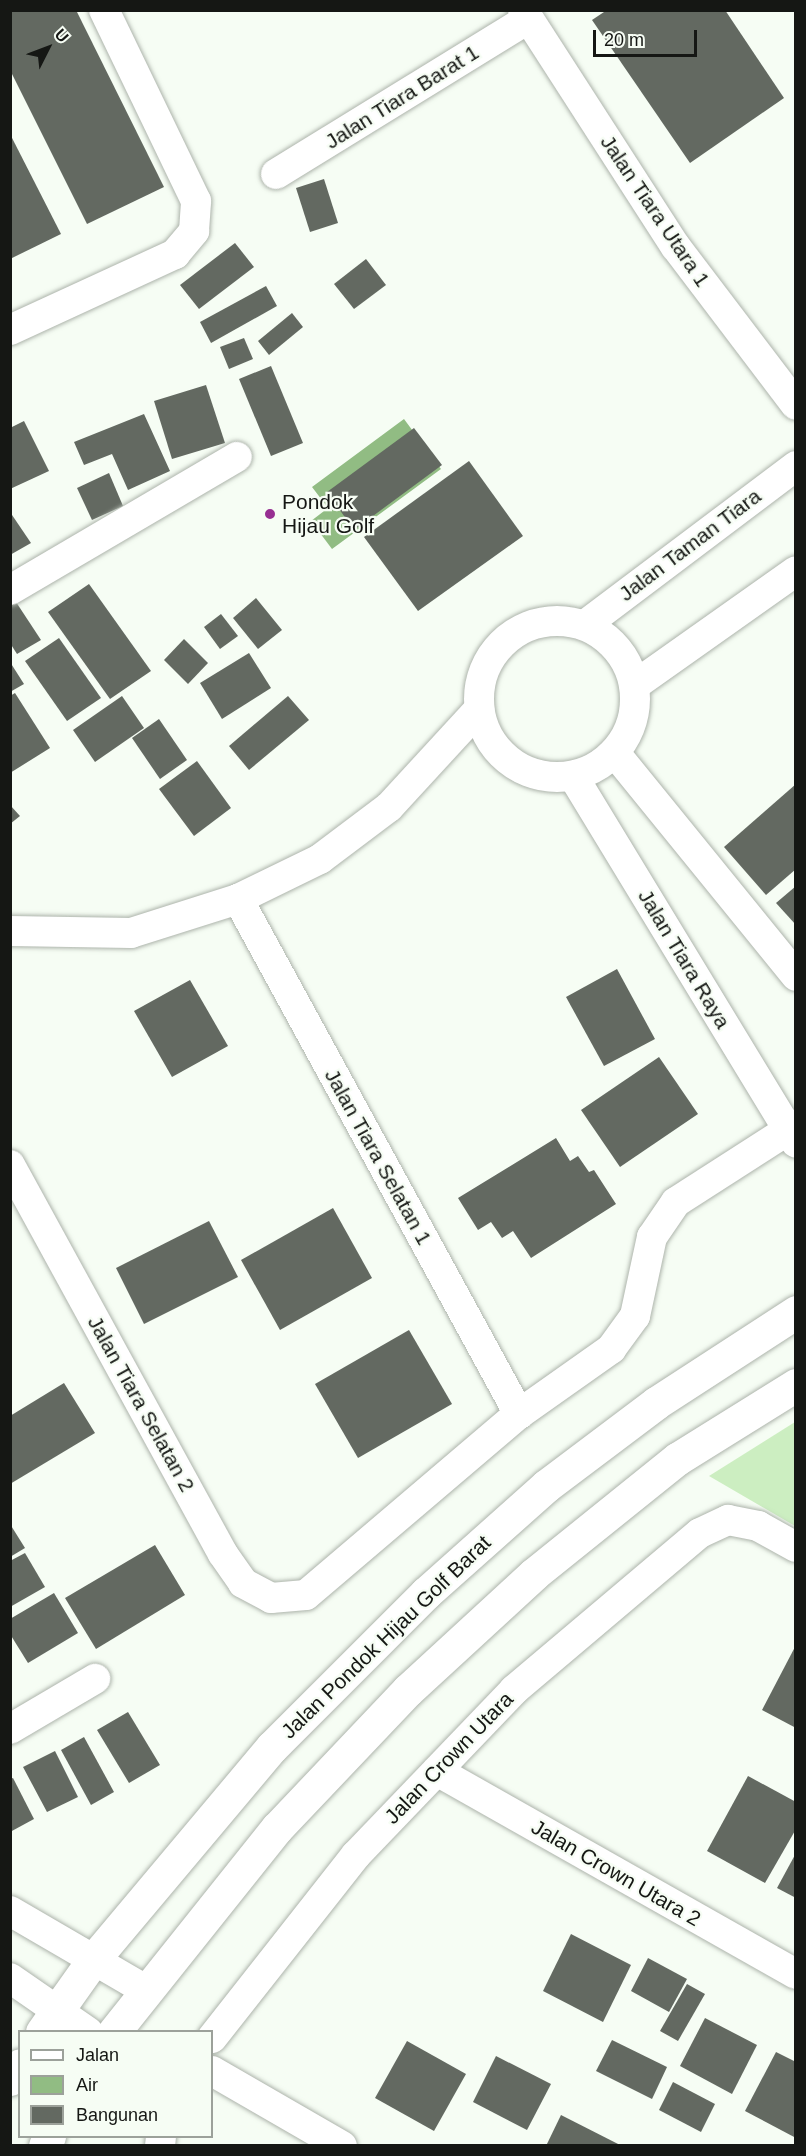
<!DOCTYPE html>
<html>
<head>
<meta charset="utf-8">
<style>
	body { margin:0 }
	#map { position:relative; width:806px; height:2156px; overflow:hidden; background:#f6fdf4; font-family:Arial,sans-serif }
	div>[style] { position:absolute }
	.green>* { inset:0; background:#cceec1 }
	.water>* { inset:0; background:#91bc83 }
	.building>* { inset:0; background:#636961 }
	.roads { filter:drop-shadow(0 0 2px #adb4ab) drop-shadow(0 0 2px #adb4ab) }
	.street>* { height:30px; margin:-15px; padding:0 15px; transform-origin:15px; border-radius:15px; background:#fff }
	.street>.ring { margin:-15px; padding:0; box-sizing:content-box; background:none; border:30px solid #fff; border-radius:50% }
	.secondary>* { height:33px; margin:-16.5px; padding:0 16.5px; transform-origin:16.5px; border-radius:16.5px; background:#fff }
	.dots>* { width:16px; height:16px; translate:-50% -50%; box-sizing:border-box; border:3px solid #f6fdf4; border-radius:50% }
	span { translate:-50% -50%; white-space:nowrap; text-align:center; line-height:1.15; -webkit-text-stroke:4.5px #f6fdf4; paint-order:stroke }
	.street-label { font-size:21px; color:#151714 }
	.poi-label { font-size:21px; color:#151714 }
	.left { translate:0 -50%; text-align:left }
	.frame { position:absolute; inset:0; border:12px solid #151714; pointer-events:none }
	.legend { position:absolute; left:18px; top:2030px; width:195px; height:108px; box-sizing:border-box; background:#f6fdf4; border:2px solid #9ca19a; margin:0; padding:8px 10px; list-style:none; font-size:18px; color:#151714 }
	.legend li { display:flex; align-items:center; gap:12px; height:30px }
	.legend b { width:30px; border:2px solid #9ca19a }
	.north { position:absolute; left:18px; top:18px; width:60px; height:60px; -webkit-text-stroke:4px #f6fdf4; paint-order:stroke; rotate:48deg; font-size:16px; font-weight:700; line-height:24px; text-align:center; color:#151714 }
	.north::after { content:''; display:block; margin:auto; width:21px; height:27px; background:#151714; clip-path:polygon(50% 0,100% 100%,50% 72%,0 100%) }
	.scale { position:absolute; left:593px; top:30px; width:104px; height:27px; box-sizing:border-box; border:3px solid #151714; border-top:0; padding-left:8px; font-size:18px; line-height:21px; white-space:nowrap; color:#151714; -webkit-text-stroke:4px #f6fdf4; paint-order:stroke }
</style>
</head>
<body>
<div id="map">
	<div class="green">
		<div style="clip-path:polygon(795px 1422px,795px 1526px,709px 1476px)"></div>
	</div>
	<div class="water">
		<div style="clip-path:polygon(404px 419px,441px 469px,332px 549px,311px 521px,328px 508px,312px 487px)"></div>
	</div>
	<div class="building">
		<div style="clip-path:polygon(10px 10px,76px 10px,164px 187px,87px 224px,10px 70px)"></div>
		<div style="clip-path:polygon(607px 10px,725px 10px,784px 98px,690px 163px,592px 20px)"></div>
		<div style="clip-path:polygon(10px 134px,61px 234px,10px 259px)"></div>
		<div style="clip-path:polygon(324px 179px,338px 223px,310px 232px,296px 188px)"></div>
		<div style="clip-path:polygon(235px 243px,254px 267px,199px 309px,180px 285px)"></div>
		<div style="clip-path:polygon(366px 259px,386px 285px,354px 309px,334px 284px)"></div>
		<div style="clip-path:polygon(266px 286px,277px 306px,211px 343px,200px 322px)"></div>
		<div style="clip-path:polygon(292px 313px,303px 327px,269px 355px,258px 341px)"></div>
		<div style="clip-path:polygon(244px 338px,253px 359px,229px 369px,220px 347px)"></div>
		<div style="clip-path:polygon(271px 366px,303px 443px,271px 456px,239px 379px)"></div>
		<div style="clip-path:polygon(206px 385px,225px 443px,172px 459px,154px 401px)"></div>
		<div style="clip-path:polygon(144px 414px,170px 471px,128px 490px,112px 454px,84px 465px,74px 442px)"></div>
		<div style="clip-path:polygon(24px 421px,49px 471px,10px 489px,10px 428px)"></div>
		<div style="clip-path:polygon(414px 428px,442px 465px,354px 530px,327px 492px)"></div>
		<div style="clip-path:polygon(469px 461px,523px 536px,418px 611px,364px 537px)"></div>
		<div style="clip-path:polygon(109px 473px,123px 506px,92px 520px,77px 488px)"></div>
		<div style="clip-path:polygon(10px 512px,31px 543px,10px 555px)"></div>
		<div style="clip-path:polygon(89px 584px,151px 671px,110px 699px,48px 612px)"></div>
		<div style="clip-path:polygon(256px 598px,282px 630px,258px 649px,233px 618px)"></div>
		<div style="clip-path:polygon(16px 602px,41px 640px,17px 654px,10px 643px,10px 605px)"></div>
		<div style="clip-path:polygon(221px 614px,238px 636px,220px 649px,204px 627px)"></div>
		<div style="clip-path:polygon(59px 638px,101px 698px,67px 721px,25px 661px)"></div>
		<div style="clip-path:polygon(184px 639px,208px 663px,188px 684px,164px 660px)"></div>
		<div style="clip-path:polygon(249px 653px,271px 688px,222px 719px,200px 683px)"></div>
		<div style="clip-path:polygon(10px 662px,24px 684px,10px 692px)"></div>
		<div style="clip-path:polygon(15px 693px,50px 748px,10px 773px,10px 696px)"></div>
		<div style="clip-path:polygon(122px 696px,144px 728px,95px 762px,73px 730px)"></div>
		<div style="clip-path:polygon(288px 696px,309px 720px,249px 770px,229px 746px)"></div>
		<div style="clip-path:polygon(159px 719px,187px 760px,160px 779px,132px 738px)"></div>
		<div style="clip-path:polygon(197px 761px,231px 808px,194px 836px,159px 789px)"></div>
		<div style="clip-path:polygon(796px 784px,796px 869px,766px 895px,724px 847px)"></div>
		<div style="clip-path:polygon(10px 805px,20px 816px,10px 824px)"></div>
		<div style="clip-path:polygon(796px 886px,796px 925px,776px 903px)"></div>
		<div style="clip-path:polygon(617px 969px,655px 1039px,604px 1066px,566px 997px)"></div>
		<div style="clip-path:polygon(190px 980px,228px 1046px,172px 1077px,134px 1011px)"></div>
		<div style="clip-path:polygon(659px 1057px,698px 1114px,620px 1167px,581px 1110px)"></div>
		<div style="clip-path:polygon(556px 1138px,570px 1161px,578px 1156px,589px 1172px,594px 1170px,616px 1204px,531px 1258px,513px 1231px,502px 1238px,491px 1222px,478px 1230px,458px 1198px)"></div>
		<div style="clip-path:polygon(333px 1208px,372px 1278px,280px 1330px,241px 1260px)"></div>
		<div style="clip-path:polygon(209px 1221px,238px 1277px,144px 1324px,116px 1268px)"></div>
		<div style="clip-path:polygon(409px 1330px,452px 1404px,358px 1458px,315px 1384px)"></div>
		<div style="clip-path:polygon(64px 1383px,95px 1433px,10px 1484px,10px 1416px)"></div>
		<div style="clip-path:polygon(10px 1524px,25px 1548px,10px 1557px)"></div>
		<div style="clip-path:polygon(155px 1545px,185px 1595px,96px 1649px,65px 1598px)"></div>
		<div style="clip-path:polygon(25px 1553px,45px 1587px,10px 1607px,10px 1561px)"></div>
		<div style="clip-path:polygon(54px 1593px,78px 1633px,28px 1663px,10px 1634px,10px 1619px)"></div>
		<div style="clip-path:polygon(796px 1645px,796px 1728px,762px 1710px)"></div>
		<div style="clip-path:polygon(128px 1712px,160px 1765px,129px 1783px,97px 1730px)"></div>
		<div style="clip-path:polygon(84px 1737px,114px 1792px,91px 1805px,61px 1750px)"></div>
		<div style="clip-path:polygon(55px 1751px,78px 1797px,47px 1812px,23px 1767px)"></div>
		<div style="clip-path:polygon(748px 1776px,796px 1802px,796px 1829px,765px 1883px,707px 1851px)"></div>
		<div style="clip-path:polygon(13px 1778px,34px 1819px,10px 1832px,10px 1779px)"></div>
		<div style="clip-path:polygon(796px 1853px,796px 1898px,777px 1888px)"></div>
		<div style="clip-path:polygon(571px 1934px,631px 1965px,603px 2022px,543px 1991px)"></div>
		<div style="clip-path:polygon(648px 1958px,687px 1979px,669px 2012px,631px 1991px)"></div>
		<div style="clip-path:polygon(687px 1984px,705px 1994px,678px 2041px,660px 2031px)"></div>
		<div style="clip-path:polygon(705px 2018px,757px 2045px,732px 2094px,680px 2066px)"></div>
		<div style="clip-path:polygon(612px 2040px,667px 2067px,652px 2099px,596px 2071px)"></div>
		<div style="clip-path:polygon(407px 2041px,466px 2074px,434px 2131px,375px 2098px)"></div>
		<div style="clip-path:polygon(776px 2052px,796px 2062px,796px 2138px,745px 2111px)"></div>
		<div style="clip-path:polygon(496px 2056px,551px 2084px,527px 2130px,473px 2102px)"></div>
		<div style="clip-path:polygon(673px 2082px,715px 2104px,701px 2132px,659px 2110px)"></div>
		<div style="clip-path:polygon(561px 2115px,622px 2146px,546px 2146px)"></div>
	</div>
	<div class="roads">
		<div class="street">
			<div style="left:523px;top:10px;width:282px;rotate:57.2deg"></div>
			<div style="left:676px;top:247px;width:198px;rotate:52.8deg"></div>
			<div style="left:276px;top:174px;width:296px;rotate:-31.6deg"></div>
			<div style="left:10px;top:330px;width:182px;rotate:-24.7deg"></div>
			<div style="left:175px;top:254px;width:30px;rotate:-50deg"></div>
			<div style="left:194px;top:231px;width:30px;rotate:-86deg"></div>
			<div style="left:196px;top:201px;width:212px;rotate:-115.7deg"></div>
			<div style="left:10px;top:590px;width:263px;rotate:-30.4deg"></div>
			<div class="ring" style="left:479px;top:621px;width:126px;height:126px"></div>
			<div style="left:585px;top:625px;width:264px;rotate:-37deg"></div>
			<div style="left:635px;top:685px;width:197px;rotate:-35.3deg"></div>
			<div style="left:615px;top:753px;width:287px;rotate:50.9deg"></div>
			<div style="left:573px;top:776px;width:429px;rotate:58.7deg"></div>
			<div style="left:238px;top:899px;width:587px;rotate:61.38deg"></div>
			<div style="left:10px;top:931px;width:121px;rotate:0.9deg"></div>
			<div style="left:131px;top:933px;width:112px;rotate:-17.6deg"></div>
			<div style="left:238px;top:899px;width:91px;rotate:-26deg"></div>
			<div style="left:320px;top:859px;width:86px;rotate:-37deg"></div>
			<div style="left:389px;top:807px;width:133px;rotate:-47.4deg"></div>
			<div style="left:10px;top:1165px;width:443px;rotate:61.3deg"></div>
			<div style="left:223px;top:1554px;width:35px;rotate:55deg"></div>
			<div style="left:243px;top:1583px;width:32px;rotate:28deg"></div>
			<div style="left:271px;top:1598px;width:35px;rotate:-5deg"></div>
			<div style="left:306px;top:1595px;width:280px;rotate:-40.4deg"></div>
			<div style="left:519px;top:1414px;width:113px;rotate:-35.2deg"></div>
			<div style="left:611px;top:1349px;width:41px;rotate:-54deg"></div>
			<div style="left:635px;top:1316px;width:81px;rotate:-77.9deg"></div>
			<div style="left:652px;top:1237px;width:42px;rotate:-55.6deg"></div>
			<div style="left:676px;top:1202px;width:143px;rotate:-32.7deg"></div>
			<div style="left:10px;top:1729px;width:99px;rotate:-30.5deg"></div>
			<div style="left:437px;top:1771px;width:412px;rotate:29.5deg"></div>
			<div style="left:10px;top:1911px;width:155px;rotate:30.2deg"></div>
			<div style="left:10px;top:1978px;width:95px;rotate:34.7deg"></div>
			<div style="left:212px;top:2038px;width:233px;rotate:-51.8deg"></div>
			<div style="left:356px;top:1855px;width:228px;rotate:-46.2deg"></div>
			<div style="left:514px;top:1690px;width:243px;rotate:-40.2deg"></div>
			<div style="left:700px;top:1533px;width:31px;rotate:-25deg"></div>
			<div style="left:728px;top:1520px;width:31px;rotate:11deg"></div>
			<div style="left:758px;top:1526px;width:43px;rotate:28.9deg"></div>
			<div style="left:212px;top:2071px;width:150px;rotate:30deg"></div>
			<div style="left:160px;top:2146px;width:10px;rotate:-84deg"></div>
		</div>
		<div class="secondary">
			<div style="left:42px;top:2032px;width:88px;rotate:-54.7deg"></div>
			<div style="left:93px;top:1960px;width:278px;rotate:-50deg"></div>
			<div style="left:272px;top:1747px;width:218px;rotate:-45deg"></div>
			<div style="left:426px;top:1593px;width:161px;rotate:-41.7deg"></div>
			<div style="left:546px;top:1486px;width:138px;rotate:-37deg"></div>
			<div style="left:656px;top:1403px;width:167px;rotate:-33deg"></div>
			<div style="left:114px;top:2032px;width:261px;rotate:-51.4deg"></div>
			<div style="left:277px;top:1828px;width:190px;rotate:-46.5deg"></div>
			<div style="left:408px;top:1690px;width:171px;rotate:-42.6deg"></div>
			<div style="left:534px;top:1574px;width:184px;rotate:-38.8deg"></div>
			<div style="left:677px;top:1459px;width:140px;rotate:-31.9deg"></div>
			<div style="left:10px;top:2079px;width:17px;rotate:-54deg"></div>
			<div style="left:45px;top:2146px;width:11px;rotate:-68deg"></div>
		</div>
	</div>
	<div class="dots">
		<div style="left:270px;top:514px;background:#972f92"></div>
	</div>
	<div class="street-label">
		<span style="left:402px;top:97px;rotate:-32deg">Jalan Tiara Barat 1</span>
		<span style="left:655px;top:211px;rotate:56deg">Jalan Tiara Utara 1</span>
		<span style="left:690px;top:545px;rotate:-37deg">Jalan Taman Tiara</span>
		<span style="left:684px;top:959px;rotate:59deg">Jalan Tiara Raya</span>
		<span style="left:378px;top:1157px;rotate:61deg">Jalan Tiara Selatan 1</span>
		<span style="left:141px;top:1404px;rotate:61deg">Jalan Tiara Selatan 2</span>
		<span style="left:386px;top:1637px;rotate:-44deg">Jalan Pondok Hijau Golf Barat</span>
		<span style="left:449px;top:1758px;rotate:-46deg">Jalan Crown Utara</span>
		<span style="left:616px;top:1873px;rotate:30deg">Jalan Crown Utara 2</span>
	</div>
	<div class="poi-label">
		<span class="left" style="left:282px;top:514px">Pondok<br>Hijau Golf</span>
	</div>
	<div class="frame"></div>
	<ul class="legend">
	<li><b style="height:8px;background:#fff"></b>Jalan</li>
	<li><b style="height:16px;background:#91bc83"></b>Air</li>
	<li><b style="height:16px;background:#636961"></b>Bangunan</li>
	</ul>
	<div class="north">U</div>
	<div class="scale">20 m</div>
</div>
</body>
</html>
